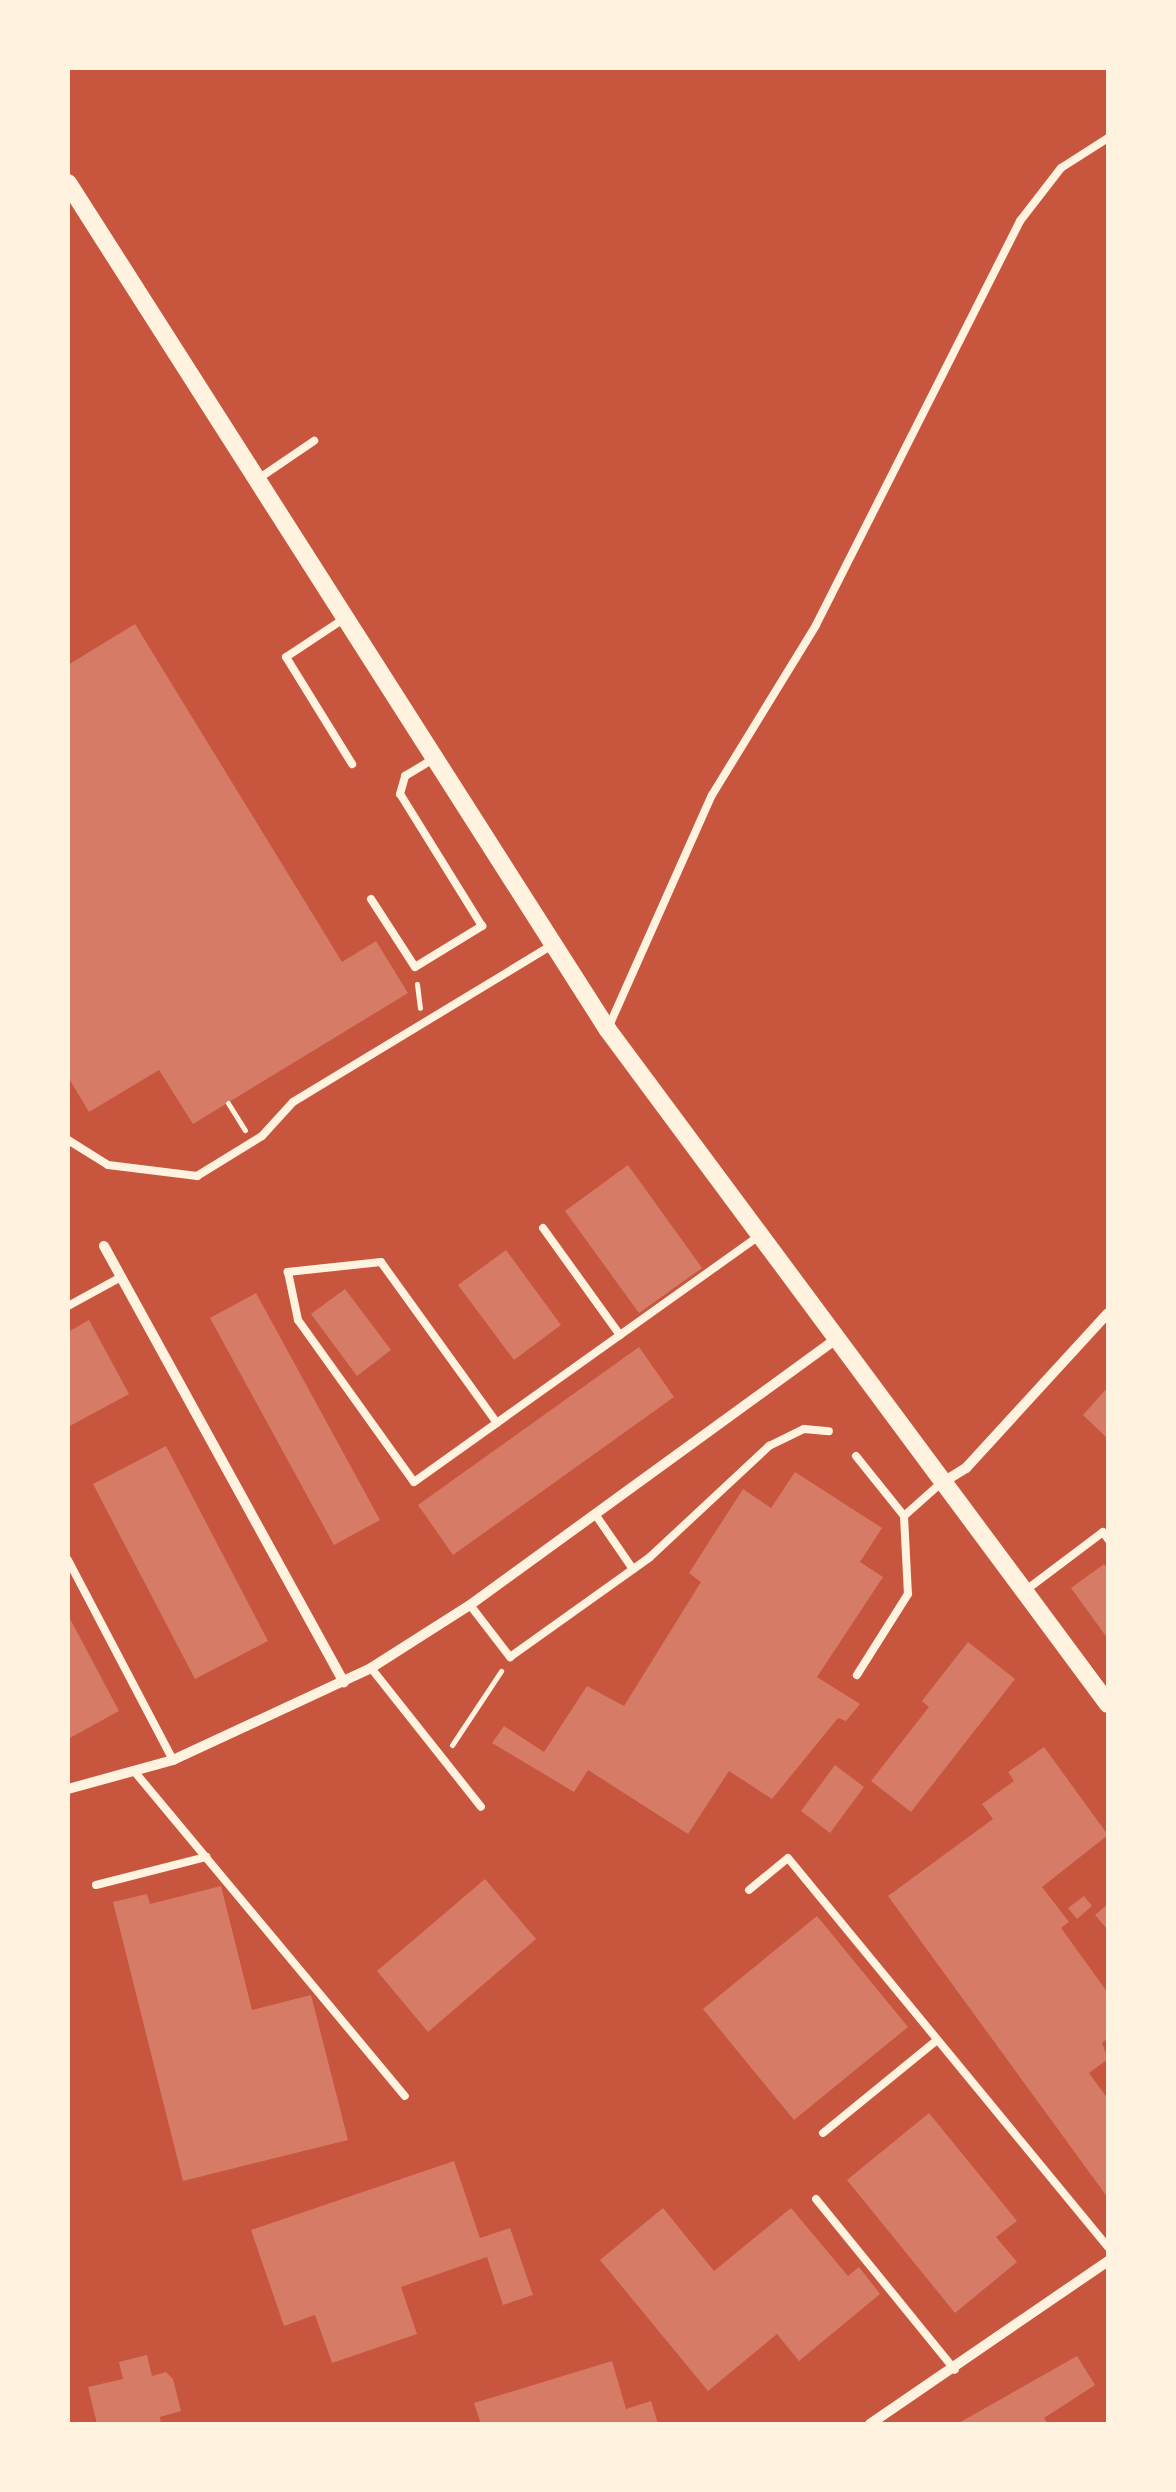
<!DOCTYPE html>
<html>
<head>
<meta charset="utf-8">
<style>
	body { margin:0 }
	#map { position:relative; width:1176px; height:2492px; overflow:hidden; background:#c8553d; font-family:Helvetica,sans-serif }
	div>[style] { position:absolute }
	.building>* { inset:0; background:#d67c66 }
	.path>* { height:5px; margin:-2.5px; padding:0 2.5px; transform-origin:2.5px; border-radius:2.5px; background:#fff3e0 }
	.service>* { height:8px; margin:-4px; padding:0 4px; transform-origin:4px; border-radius:4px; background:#fff3e0 }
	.minor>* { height:10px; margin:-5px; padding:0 5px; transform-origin:5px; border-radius:5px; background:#fff3e0 }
	.tertiary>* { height:18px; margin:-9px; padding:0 9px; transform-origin:9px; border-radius:9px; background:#fff3e0 }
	span { translate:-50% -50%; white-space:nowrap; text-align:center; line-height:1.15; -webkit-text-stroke:10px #fff3e0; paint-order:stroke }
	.frame { position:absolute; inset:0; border:70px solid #fff3e0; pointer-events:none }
</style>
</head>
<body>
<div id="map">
	<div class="building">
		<div style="clip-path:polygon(135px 624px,342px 962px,376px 941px,408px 993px,193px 1124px,159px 1070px,89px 1112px,68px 1077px,68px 665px)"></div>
		<div style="clip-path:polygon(628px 1165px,702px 1268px,639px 1313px,565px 1211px)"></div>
		<div style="clip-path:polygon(506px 1250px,561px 1325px,514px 1360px,458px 1285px)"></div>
		<div style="clip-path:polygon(345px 1289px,391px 1350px,357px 1376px,311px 1314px)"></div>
		<div style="clip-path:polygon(256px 1293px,380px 1520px,334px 1545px,210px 1318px)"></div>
		<div style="clip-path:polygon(89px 1320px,129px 1394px,68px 1427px,68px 1332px)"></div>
		<div style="clip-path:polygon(639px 1347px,674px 1397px,453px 1555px,418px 1505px)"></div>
		<div style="clip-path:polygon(1108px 1387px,1108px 1439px,1083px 1415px)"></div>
		<div style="clip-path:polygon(166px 1446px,268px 1641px,195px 1679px,93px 1484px)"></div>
		<div style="clip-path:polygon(795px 1472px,882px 1528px,860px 1562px,883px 1577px,817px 1677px,860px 1704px,846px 1721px,838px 1718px,772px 1799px,729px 1771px,688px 1834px,588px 1770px,574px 1792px,492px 1743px,504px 1726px,544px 1752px,587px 1686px,624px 1706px,701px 1582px,689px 1573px,743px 1489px,771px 1508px)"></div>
		<div style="clip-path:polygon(1104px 1564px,1108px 1569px,1108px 1639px,1071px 1588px)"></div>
		<div style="clip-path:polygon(68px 1615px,119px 1711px,68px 1739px)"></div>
		<div style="clip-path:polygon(968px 1642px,1015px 1679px,911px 1812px,871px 1781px,929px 1707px,922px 1701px)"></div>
		<div style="clip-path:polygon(1044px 1747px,1108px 1835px,1042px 1887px,1069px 1922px,1061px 1928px,1108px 1993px,1108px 2038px,1102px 2043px,1108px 2059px,1089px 2073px,1108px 2099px,1108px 2198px,888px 1896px,993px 1819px,982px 1804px,1014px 1781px,1008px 1772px)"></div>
		<div style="clip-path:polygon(835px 1765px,864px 1787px,830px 1833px,801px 1811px)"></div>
		<div style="clip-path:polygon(485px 1879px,536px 1939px,428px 2032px,377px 1971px)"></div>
		<div style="clip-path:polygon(221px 1886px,252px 2010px,311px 1995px,348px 2140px,183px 2181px,113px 1902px,147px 1894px,150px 1904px)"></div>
		<div style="clip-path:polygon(1084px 1896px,1092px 1906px,1077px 1919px,1068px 1908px)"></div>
		<div style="clip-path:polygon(1108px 1904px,1108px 1930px,1095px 1915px)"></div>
		<div style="clip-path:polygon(817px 1916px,908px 2027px,794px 2120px,703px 2009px)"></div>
		<div style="clip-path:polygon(929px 2113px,1017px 2221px,996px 2237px,1017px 2262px,955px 2313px,847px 2180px)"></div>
		<div style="clip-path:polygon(454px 2161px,480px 2238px,510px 2228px,533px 2295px,503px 2305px,487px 2257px,401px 2287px,417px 2334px,332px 2363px,315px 2315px,284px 2326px,251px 2230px)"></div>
		<div style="clip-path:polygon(663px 2208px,714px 2271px,791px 2208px,848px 2276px,859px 2267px,880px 2294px,799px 2361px,777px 2334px,708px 2391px,600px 2260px)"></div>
		<div style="clip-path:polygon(147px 2355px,152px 2376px,166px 2372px,173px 2379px,181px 2411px,160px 2417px,161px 2424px,97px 2424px,88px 2387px,123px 2379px,119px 2362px)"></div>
		<div style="clip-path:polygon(1077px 2356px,1095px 2385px,1044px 2418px,1048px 2424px,957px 2424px)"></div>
		<div style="clip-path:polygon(612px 2361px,626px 2409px,651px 2401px,658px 2424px,481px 2424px,474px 2403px)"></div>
	</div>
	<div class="path">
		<div style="left:417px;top:984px;width:24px;rotate:83deg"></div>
		<div style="left:228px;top:1103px;width:32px;rotate:58deg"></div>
		<div style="left:452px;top:1745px;width:89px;rotate:-56.5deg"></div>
	</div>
	<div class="service">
		<div style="left:258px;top:479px;width:68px;rotate:-34.2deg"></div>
		<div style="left:342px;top:620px;width:67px;rotate:146.5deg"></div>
		<div style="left:286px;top:657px;width:126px;rotate:58.3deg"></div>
		<div style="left:371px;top:899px;width:81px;rotate:57.1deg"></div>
		<div style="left:415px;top:967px;width:79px;rotate:-31.5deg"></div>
		<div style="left:482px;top:926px;width:155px;rotate:-121.8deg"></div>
		<div style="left:400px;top:794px;width:19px;rotate:-74deg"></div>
		<div style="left:405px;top:776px;width:33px;rotate:-31deg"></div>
		<div style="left:609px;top:1026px;width:253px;rotate:-66deg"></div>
		<div style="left:712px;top:795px;width:199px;rotate:-58.5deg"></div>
		<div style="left:816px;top:625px;width:453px;rotate:-63.2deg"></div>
		<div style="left:1020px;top:221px;width:67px;rotate:-52.3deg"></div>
		<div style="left:1061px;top:168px;width:56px;rotate:-32.6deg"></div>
		<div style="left:68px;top:1140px;width:47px;rotate:32deg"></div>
		<div style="left:108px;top:1165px;width:90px;rotate:7deg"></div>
		<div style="left:197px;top:1176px;width:76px;rotate:-31.6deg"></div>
		<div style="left:262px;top:1136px;width:46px;rotate:-47.6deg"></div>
		<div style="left:293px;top:1102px;width:303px;rotate:-31.2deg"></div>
		<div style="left:543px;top:1228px;width:132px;rotate:54.3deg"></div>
		<div style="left:68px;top:1306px;width:60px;rotate:-28.7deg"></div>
		<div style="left:497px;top:1423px;width:198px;rotate:-125.8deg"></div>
		<div style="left:381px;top:1262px;width:94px;rotate:173.9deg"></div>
		<div style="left:288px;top:1272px;width:49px;rotate:78.2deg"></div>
		<div style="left:298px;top:1320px;width:199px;rotate:54.4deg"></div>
		<div style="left:414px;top:1482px;width:425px;rotate:-35.5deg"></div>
		<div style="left:856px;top:1456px;width:77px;rotate:51.3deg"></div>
		<div style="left:904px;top:1516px;width:78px;rotate:87.1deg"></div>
		<div style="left:908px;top:1594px;width:96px;rotate:122.2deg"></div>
		<div style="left:595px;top:1514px;width:67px;rotate:55.4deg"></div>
		<div style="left:904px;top:1516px;width:50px;rotate:-41.7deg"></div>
		<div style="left:68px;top:1560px;width:226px;rotate:62.3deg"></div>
		<div style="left:1026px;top:1590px;width:96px;rotate:-37deg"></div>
		<div style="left:1103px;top:1532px;width:9px;rotate:54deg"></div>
		<div style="left:470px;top:1605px;width:66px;rotate:52.4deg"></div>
		<div style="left:510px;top:1657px;width:172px;rotate:-35.5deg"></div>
		<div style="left:650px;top:1557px;width:163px;rotate:-43deg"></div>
		<div style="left:769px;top:1446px;width:39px;rotate:-26deg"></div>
		<div style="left:804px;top:1429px;width:25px;rotate:5deg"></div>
		<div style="left:371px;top:1668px;width:177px;rotate:51.6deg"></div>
		<div style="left:134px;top:1771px;width:423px;rotate:50.2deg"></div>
		<div style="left:96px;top:1885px;width:114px;rotate:-14.3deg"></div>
		<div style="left:749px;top:1890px;width:50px;rotate:-39.4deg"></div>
		<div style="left:788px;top:1858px;width:504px;rotate:50.56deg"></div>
		<div style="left:823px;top:2133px;width:147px;rotate:-39.2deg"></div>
		<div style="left:816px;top:2199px;width:220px;rotate:50.9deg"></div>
	</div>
	<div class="minor">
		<div style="left:104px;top:1246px;width:498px;rotate:61.2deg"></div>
		<div style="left:945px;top:1481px;width:25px;rotate:-32deg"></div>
		<div style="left:966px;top:1468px;width:210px;rotate:-47.5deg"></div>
		<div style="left:68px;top:1789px;width:109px;rotate:-15.4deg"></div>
		<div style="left:173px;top:1760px;width:218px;rotate:-24.9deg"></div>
		<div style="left:371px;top:1668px;width:117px;rotate:-32.5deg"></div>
		<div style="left:470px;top:1605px;width:454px;rotate:-36deg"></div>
		<div style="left:870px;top:2424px;width:288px;rotate:-34.4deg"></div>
	</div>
	<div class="tertiary">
		<div style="left:68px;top:183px;width:1004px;rotate:57.48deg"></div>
		<div style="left:608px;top:1030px;width:839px;rotate:53.43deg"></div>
	</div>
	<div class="frame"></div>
</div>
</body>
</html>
